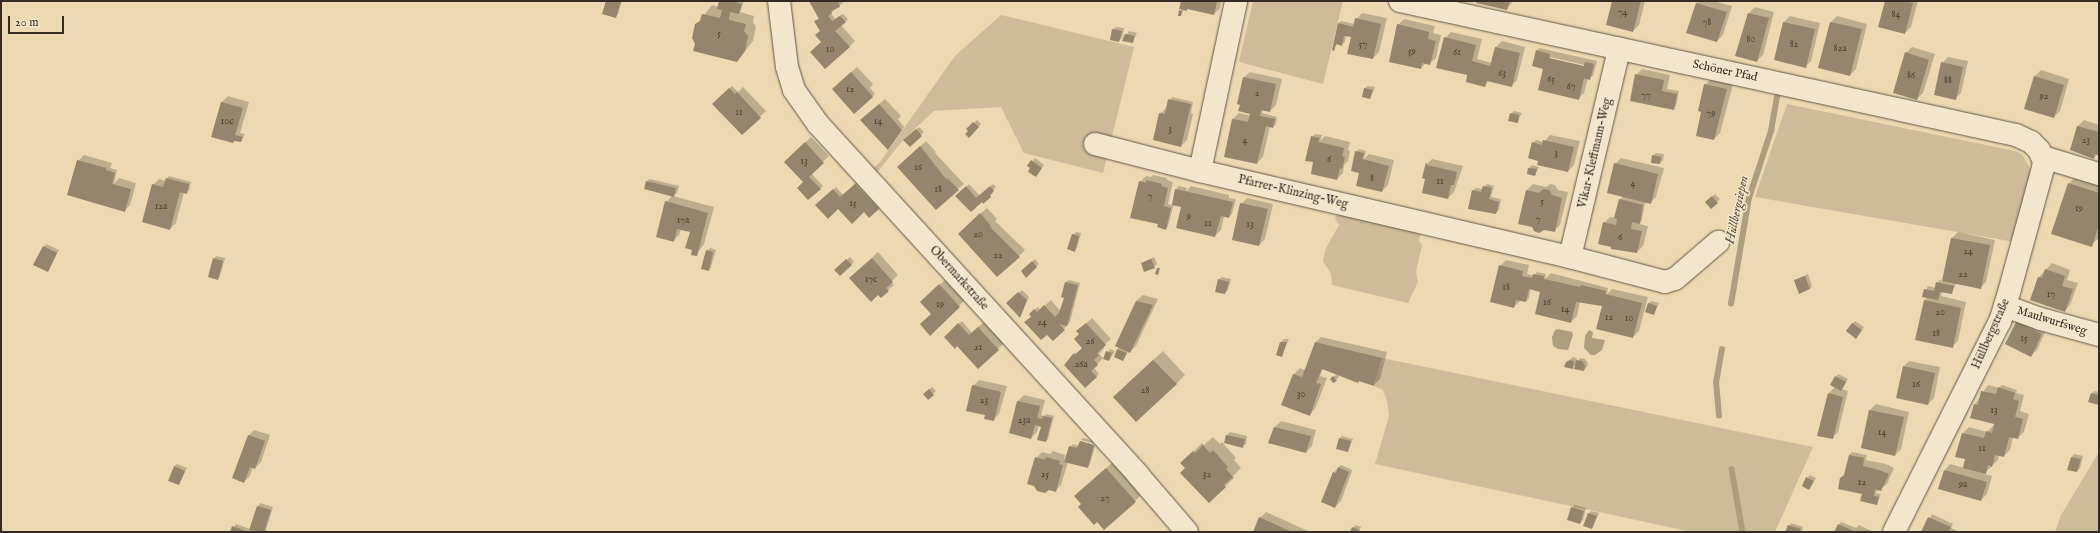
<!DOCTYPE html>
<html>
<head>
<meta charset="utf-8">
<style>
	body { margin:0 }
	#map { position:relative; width:2100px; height:533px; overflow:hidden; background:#ecd9b1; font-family:"IM FELL English",serif }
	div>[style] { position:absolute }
	.green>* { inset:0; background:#cdbb99 }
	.water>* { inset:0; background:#ae9e80 }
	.shadow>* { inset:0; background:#0003 }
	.stream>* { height:5.5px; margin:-2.75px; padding:0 2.75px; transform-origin:2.75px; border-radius:2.75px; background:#ae9e80 }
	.building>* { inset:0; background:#94856c }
	.roads { filter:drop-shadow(0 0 1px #635646) drop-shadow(0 0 1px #635646) }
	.minor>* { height:22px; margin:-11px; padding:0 11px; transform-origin:11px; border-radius:11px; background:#f3e6cc }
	span { translate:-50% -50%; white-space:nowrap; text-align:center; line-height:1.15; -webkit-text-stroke:3px #f3e6cc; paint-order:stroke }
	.number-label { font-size:10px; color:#4d4234 }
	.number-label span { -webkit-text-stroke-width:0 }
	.street-label { font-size:12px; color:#352b22 }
	.water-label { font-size:13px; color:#594e3e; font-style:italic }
	.frame { position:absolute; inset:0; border:2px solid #352b22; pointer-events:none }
	.scale { position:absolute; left:8px; top:16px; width:56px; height:18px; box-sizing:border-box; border:2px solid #352b22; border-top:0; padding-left:5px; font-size:12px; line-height:14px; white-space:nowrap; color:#352b22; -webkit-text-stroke:3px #f3e6cc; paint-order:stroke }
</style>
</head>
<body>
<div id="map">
	<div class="green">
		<div style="clip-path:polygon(1253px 1px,1343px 1px,1323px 84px,1239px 62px)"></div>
		<div style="clip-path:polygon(1001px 15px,1134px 47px,1103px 173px,1024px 153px,1001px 107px,934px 111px,903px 140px,876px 174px,871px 170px,880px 162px,955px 56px)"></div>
		<div style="clip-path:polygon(1787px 104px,2015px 151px,2022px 154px,2031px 170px,2015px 242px,1755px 197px)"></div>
		<div style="clip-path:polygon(1340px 213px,1422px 227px,1419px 241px,1422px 245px,1416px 272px,1418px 282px,1408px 303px,1332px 285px,1331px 274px,1323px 261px,1324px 256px,1326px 248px,1339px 225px,1335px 219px,1336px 216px)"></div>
		<div style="clip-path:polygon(1382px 358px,1813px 447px,1775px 532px,1692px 532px,1375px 464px,1389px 416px,1387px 401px,1383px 390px,1374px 386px)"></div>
		<div style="clip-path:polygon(2099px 452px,2099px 532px,2055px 532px,2060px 517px)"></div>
	</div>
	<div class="water">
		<div style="clip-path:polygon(1558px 329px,1572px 332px,1573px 335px,1568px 350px,1558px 349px,1553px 346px,1552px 337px,1555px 330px)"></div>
		<div style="clip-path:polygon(1589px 330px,1593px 332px,1592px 338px,1605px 340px,1602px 350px,1595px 355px,1591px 355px,1584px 348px,1585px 336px)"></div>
	</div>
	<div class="shadow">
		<div style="clip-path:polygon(607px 1px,622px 1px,618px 14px,615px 17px)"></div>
		<div style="clip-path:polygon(720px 1px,744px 1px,740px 12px,754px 16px,753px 22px,756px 27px,753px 41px,737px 61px,696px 44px,696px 25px,712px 5px,719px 7px)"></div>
		<div style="clip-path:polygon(810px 1px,845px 1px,831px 13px,835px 19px,843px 14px,848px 19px,841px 25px,855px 41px,849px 47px,822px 41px,821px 31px,816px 21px,819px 18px)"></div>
		<div style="clip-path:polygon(1182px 1px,1221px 1px,1220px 8px,1214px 14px,1189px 8px,1184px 9px,1181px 15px)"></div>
		<div style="clip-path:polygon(1478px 1px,1513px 1px,1507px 9px)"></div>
		<div style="clip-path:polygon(1613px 1px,1645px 1px,1639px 25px,1633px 31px)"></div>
		<div style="clip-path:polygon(1699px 1px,1713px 1px,1732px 6px,1723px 35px,1717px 41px,1696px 4px)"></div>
		<div style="clip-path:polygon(1886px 1px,1918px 1px,1911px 27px,1905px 33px)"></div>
		<div style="clip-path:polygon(1755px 7px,1774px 12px,1763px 55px,1757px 61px,1749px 13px)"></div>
		<div style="clip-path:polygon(1362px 13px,1387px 18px,1379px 52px,1373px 58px,1353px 34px,1346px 35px,1345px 42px,1342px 44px,1337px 43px,1334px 50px,1338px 24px,1341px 21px,1355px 24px,1356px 19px)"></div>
		<div style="clip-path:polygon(1790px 16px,1820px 23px,1811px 61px,1805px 67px,1784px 22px)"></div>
		<div style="clip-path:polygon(1837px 16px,1867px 24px,1856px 69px,1850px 75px,1819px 67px,1831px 22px)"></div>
		<div style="clip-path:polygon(1404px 19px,1435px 26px,1433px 33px,1441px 35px,1436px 58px,1430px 63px,1426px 63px,1421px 68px,1398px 25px)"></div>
		<div style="clip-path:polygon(1116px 27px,1124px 28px,1122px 38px,1119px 40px,1113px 29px)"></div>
		<div style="clip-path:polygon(1129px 31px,1137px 33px,1132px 42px,1123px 40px)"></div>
		<div style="clip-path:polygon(1451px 32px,1482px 39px,1477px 59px,1492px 63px,1496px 47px,1502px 41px,1525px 47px,1517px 80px,1511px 86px,1488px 81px,1485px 86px,1469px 74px,1445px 38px)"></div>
		<div style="clip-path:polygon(1912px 47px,1935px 54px,1923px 93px,1917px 99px,1906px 53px)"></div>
		<div style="clip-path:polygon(evenodd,1539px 48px,1597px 61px,1593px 76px,1588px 78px,1584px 93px,1578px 99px,1544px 68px,1537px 51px,1539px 48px,1550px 57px,1589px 66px,1589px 68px,1550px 59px,1550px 57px)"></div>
		<div style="clip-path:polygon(1948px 57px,1968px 61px,1961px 93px,1955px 99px,1942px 63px)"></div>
		<div style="clip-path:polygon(857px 67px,873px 84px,870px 88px,875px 94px,854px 113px,839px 83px)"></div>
		<div style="clip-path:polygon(1642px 69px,1670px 75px,1667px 89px,1679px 91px,1676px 106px,1673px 109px,1636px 75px)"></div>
		<div style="clip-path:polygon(2041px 70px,2069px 79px,2060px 111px,2054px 117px,2025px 108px,2035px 76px)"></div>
		<div style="clip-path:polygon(1250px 72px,1282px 79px,1276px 105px,1270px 111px,1263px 109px,1262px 113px,1277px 117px,1276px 124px,1273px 127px,1270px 126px,1263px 157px,1257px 163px,1225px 156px,1233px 119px,1239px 113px,1251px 116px,1244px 77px)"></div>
		<div style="clip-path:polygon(1711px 79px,1733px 84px,1720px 133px,1714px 139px,1702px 111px,1705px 85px)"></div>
		<div style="clip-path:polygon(732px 86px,738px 92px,743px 87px,766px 111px,760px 117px,713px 104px)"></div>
		<div style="clip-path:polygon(1368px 86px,1375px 87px,1370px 98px,1365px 88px)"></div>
		<div style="clip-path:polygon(228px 96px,249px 102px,240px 133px,245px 134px,241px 141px,213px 136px,222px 102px)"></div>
		<div style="clip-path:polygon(1172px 97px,1193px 102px,1191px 113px,1193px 114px,1187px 140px,1181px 146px,1160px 114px,1166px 108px)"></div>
		<div style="clip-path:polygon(885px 99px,901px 116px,898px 119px,904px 127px,888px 149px,868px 114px)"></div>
		<div style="clip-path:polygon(1514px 111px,1522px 113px,1517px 122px,1511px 114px)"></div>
		<div style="clip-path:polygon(977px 120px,981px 124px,969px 137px,968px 129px)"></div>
		<div style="clip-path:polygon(2084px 120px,2099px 125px,2099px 154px,2093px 158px,2078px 126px)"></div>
		<div style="clip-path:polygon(919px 127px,924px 132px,910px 145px,905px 140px)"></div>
		<div style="clip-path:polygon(1315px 134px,1322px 135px,1320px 141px,1325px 136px,1350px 142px,1348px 150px,1350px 151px,1348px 161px,1344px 165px,1343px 173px,1337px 179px,1315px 159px,1312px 137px)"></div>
		<div style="clip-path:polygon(1550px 135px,1580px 141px,1574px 165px,1568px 171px,1540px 157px,1533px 143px,1536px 140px,1544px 142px)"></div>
		<div style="clip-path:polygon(811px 137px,829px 156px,811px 173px,823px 186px,808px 199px,805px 182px,785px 162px)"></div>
		<div style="clip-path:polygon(926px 141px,936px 152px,935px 153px,964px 184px,958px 189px,904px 161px)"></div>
		<div style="clip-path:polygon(1359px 149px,1366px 151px,1364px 159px,1369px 154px,1394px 160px,1388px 185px,1382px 191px,1361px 169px,1356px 152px)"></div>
		<div style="clip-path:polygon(1656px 153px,1664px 154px,1663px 160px,1660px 163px,1653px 156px)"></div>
		<div style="clip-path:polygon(84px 155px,112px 163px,110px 168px,117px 170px,114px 184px,119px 178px,136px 183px,130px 205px,124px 211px,78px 161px)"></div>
		<div style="clip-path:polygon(1035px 158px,1044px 165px,1036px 176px,1029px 166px)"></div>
		<div style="clip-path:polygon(1621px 158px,1664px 168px,1656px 197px,1650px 203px,1645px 202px,1642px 220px,1639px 224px,1648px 226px,1643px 246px,1637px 252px,1604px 223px,1610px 217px,1616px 218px,1620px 200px,1623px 196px,1615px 164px)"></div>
		<div style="clip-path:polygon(1432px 159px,1463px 166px,1454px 192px,1448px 198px,1427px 178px,1426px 165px)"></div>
		<div style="clip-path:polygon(1532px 165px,1539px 167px,1535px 175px,1529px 168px)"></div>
		<div style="clip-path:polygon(1153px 175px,1167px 178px,1167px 180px,1173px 182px,1168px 204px,1172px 205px,1176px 189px,1179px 186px,1187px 188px,1186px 192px,1191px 186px,1229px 195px,1229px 198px,1236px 199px,1232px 214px,1229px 217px,1224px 216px,1221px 230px,1215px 236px,1182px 206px,1174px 204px,1168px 226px,1166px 229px,1159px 223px,1140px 182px,1146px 176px,1151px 177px)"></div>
		<div style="clip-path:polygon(2077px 175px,2099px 182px,2099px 238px,2091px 245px,2069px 184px)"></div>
		<div style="clip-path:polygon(169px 176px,191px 182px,189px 190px,186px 192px,184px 192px,176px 223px,170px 229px,153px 185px,159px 179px,166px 181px)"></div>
		<div style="clip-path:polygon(861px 178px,881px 206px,870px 216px,870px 208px,816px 205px,836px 187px,843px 195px)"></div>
		<div style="clip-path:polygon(650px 179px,679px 186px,677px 193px,673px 196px,714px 207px,704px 244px,696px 255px,693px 250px,691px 231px,681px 229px,679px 235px,673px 241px,666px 202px,673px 195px,647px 181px)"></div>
		<div style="clip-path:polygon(969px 184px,980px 196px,993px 184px,996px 187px,992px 192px,993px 193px,983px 202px,957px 196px)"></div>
		<div style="clip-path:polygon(1487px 184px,1494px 186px,1491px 197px,1501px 199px,1499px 210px,1496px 213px,1473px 191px,1476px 188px,1483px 189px)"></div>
		<div style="clip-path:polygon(1533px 184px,1546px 187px,1550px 184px,1555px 185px,1558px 190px,1568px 192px,1560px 225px,1554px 231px,1544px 229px,1527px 190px)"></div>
		<div style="clip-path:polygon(1715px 194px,1720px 199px,1711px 207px,1709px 199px)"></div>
		<div style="clip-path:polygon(1247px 198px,1273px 204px,1265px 239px,1259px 245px,1241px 204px)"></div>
		<div style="clip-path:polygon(987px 208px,997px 219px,995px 221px,1025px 250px,1019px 256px,965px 228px)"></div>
		<div style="clip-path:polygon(1076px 232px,1081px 233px,1077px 248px,1074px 250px,1073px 235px)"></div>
		<div style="clip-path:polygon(1958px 232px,1995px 240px,1986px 282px,1980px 288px,1956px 283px,1952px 293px,1942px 291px,1941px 296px,1966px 302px,1958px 341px,1952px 347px,1925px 300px,1928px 297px,1923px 296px,1928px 286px,1936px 288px,1939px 280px,1943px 281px,1952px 238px)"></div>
		<div style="clip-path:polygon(46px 244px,59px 250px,48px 271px,44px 247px)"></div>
		<div style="clip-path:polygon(710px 248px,716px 250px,711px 267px,708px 270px,707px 251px)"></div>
		<div style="clip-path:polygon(878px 252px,898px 275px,891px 282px,894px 285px,881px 296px,857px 272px)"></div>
		<div style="clip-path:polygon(216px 256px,225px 258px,220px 276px,218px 279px,214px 259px)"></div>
		<div style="clip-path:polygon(850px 257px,854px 262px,840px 275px,835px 270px)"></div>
		<div style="clip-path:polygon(1154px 257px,1157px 264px,1154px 267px,1142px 263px)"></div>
		<div style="clip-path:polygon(1035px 259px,1039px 264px,1026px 276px,1025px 269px)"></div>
		<div style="clip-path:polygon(1506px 260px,1529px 265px,1527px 274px,1534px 276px,1537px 272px,1546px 274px,1545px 279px,1551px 273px,1608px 288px,1607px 294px,1612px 289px,1648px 297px,1639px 331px,1633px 337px,1604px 303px,1580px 301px,1577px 316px,1571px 322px,1542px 288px,1531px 288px,1529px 298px,1526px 301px,1520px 301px,1514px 307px,1500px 266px)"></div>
		<div style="clip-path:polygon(2052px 263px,2070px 270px,2067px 280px,2078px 283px,2070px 305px,2065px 311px,2039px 277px)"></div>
		<div style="clip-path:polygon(1808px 274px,1812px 286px,1810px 289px,1795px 280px)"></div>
		<div style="clip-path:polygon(1222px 277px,1231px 279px,1228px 290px,1225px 293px,1219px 280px)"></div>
		<div style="clip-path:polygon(946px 279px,965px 300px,930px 335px,933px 314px,927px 296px)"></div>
		<div style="clip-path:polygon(1069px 280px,1080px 283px,1070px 322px,1064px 329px,1032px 316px,1033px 311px,1038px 307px,1040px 310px,1051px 300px,1061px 312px,1066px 297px,1066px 282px)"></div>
		<div style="clip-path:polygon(1022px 290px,1029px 297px,1020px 317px,1008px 303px)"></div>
		<div style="clip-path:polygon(1143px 295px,1158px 299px,1136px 346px,1130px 352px,1128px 351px,1123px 360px,1115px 357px,1136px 301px)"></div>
		<div style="clip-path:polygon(1651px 301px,1659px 303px,1654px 314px,1648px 304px)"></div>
		<div style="clip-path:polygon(2023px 316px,2047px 328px,2037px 350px,2031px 356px,2006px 344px,2017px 322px)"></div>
		<div style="clip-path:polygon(1092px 318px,1111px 339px,1103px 346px,1104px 348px,1099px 354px,1103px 358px,1094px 368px,1099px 374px,1085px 387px,1070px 357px,1083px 348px,1080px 334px,1083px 326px)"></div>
		<div style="clip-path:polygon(962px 321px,972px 333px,984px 322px,1004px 343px,998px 349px,957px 345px,945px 337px)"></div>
		<div style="clip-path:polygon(1855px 321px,1864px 327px,1859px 334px,1852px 324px)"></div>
		<div style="clip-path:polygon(1321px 337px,1387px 352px,1380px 379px,1374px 385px,1323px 368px,1320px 376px,1327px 378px,1315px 409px,1309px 415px,1294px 374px,1300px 368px,1306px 371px,1315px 343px)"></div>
		<div style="clip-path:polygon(1284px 339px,1289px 339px,1281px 356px,1281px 342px)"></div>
		<div style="clip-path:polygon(1110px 349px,1115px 351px,1109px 360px,1104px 358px)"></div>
		<div style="clip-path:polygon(1163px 351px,1185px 375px,1176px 384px,1123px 388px)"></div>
		<div style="clip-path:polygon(1573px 357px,1577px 358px,1576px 363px,1580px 358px,1585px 359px,1588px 363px,1587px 367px,1584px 370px,1577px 363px,1572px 368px,1566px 363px)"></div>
		<div style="clip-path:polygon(1909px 361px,1940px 367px,1934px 398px,1928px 404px,1903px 367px)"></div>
		<div style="clip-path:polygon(1337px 374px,1339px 377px,1334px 382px,1331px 379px)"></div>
		<div style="clip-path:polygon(1838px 374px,1848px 379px,1842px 389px,1848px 391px,1838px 432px,1832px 438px,1829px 393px,1835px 387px,1831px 385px)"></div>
		<div style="clip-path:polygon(979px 380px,1007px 386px,999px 414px,993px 420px,973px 386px)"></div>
		<div style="clip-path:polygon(1988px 385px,1999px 388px,2002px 385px,2017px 390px,2016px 393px,2024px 395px,2020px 411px,2029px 414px,2024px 432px,2018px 438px,2013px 437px,2010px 450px,2004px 456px,1999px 455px,1998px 460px,1984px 474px,1992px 476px,1987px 494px,1981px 500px,1945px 470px,1950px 464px,1964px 468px,1967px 459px,1956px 456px,1963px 433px,1969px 427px,1987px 432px,1993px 426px,1995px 426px,1996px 424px,1971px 417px,1975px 404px)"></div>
		<div style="clip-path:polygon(932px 387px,936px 391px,928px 399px,924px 394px)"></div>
		<div style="clip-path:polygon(2095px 391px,2099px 392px,2099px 404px,2092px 393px)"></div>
		<div style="clip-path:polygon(1024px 395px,1045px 400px,1041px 415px,1044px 416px,1047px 414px,1054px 416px,1048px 439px,1046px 441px,1042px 426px,1039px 425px,1037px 432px,1031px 438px,1010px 433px,1018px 401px)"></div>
		<div style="clip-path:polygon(1876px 404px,1909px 412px,1901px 449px,1895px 455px,1870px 410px)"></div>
		<div style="clip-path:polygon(1281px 421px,1316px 430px,1312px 446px,1306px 452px,1270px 442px,1275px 427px)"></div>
		<div style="clip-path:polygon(254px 430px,270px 435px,261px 462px,255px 468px,253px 467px,250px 476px,244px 482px,248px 436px)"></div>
		<div style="clip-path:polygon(1230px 432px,1247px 436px,1246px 444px,1243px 446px,1227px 435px)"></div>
		<div style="clip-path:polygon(1342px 436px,1353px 439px,1348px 451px,1339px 439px)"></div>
		<div style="clip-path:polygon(1213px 437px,1220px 444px,1222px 442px,1236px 458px,1234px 460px,1241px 468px,1233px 476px,1234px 478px,1209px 502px,1182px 463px,1202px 443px,1204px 445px)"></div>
		<div style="clip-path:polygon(1083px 438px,1096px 442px,1096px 444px,1081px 440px)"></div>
		<div style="clip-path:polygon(1081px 441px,1095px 446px,1090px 464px,1087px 467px,1068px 462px,1061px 485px,1055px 491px,1036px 458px,1042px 452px,1050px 454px,1053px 451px,1065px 455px,1064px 461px,1066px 462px,1070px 447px,1073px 444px,1079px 446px)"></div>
		<div style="clip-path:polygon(1852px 452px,1867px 455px,1866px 460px,1886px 464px,1894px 468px,1887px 484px,1875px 493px,1881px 494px,1877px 504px,1863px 494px,1846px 474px,1849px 455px)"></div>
		<div style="clip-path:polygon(2074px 454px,2083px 456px,2080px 468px,2077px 471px,2069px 469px,2072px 457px)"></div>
		<div style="clip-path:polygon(1115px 460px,1144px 492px,1135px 501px,1082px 504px,1075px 496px)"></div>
		<div style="clip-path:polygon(177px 464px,187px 468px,179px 484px,174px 467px)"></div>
		<div style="clip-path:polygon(1341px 465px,1351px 469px,1352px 471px,1341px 501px,1335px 507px,1334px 472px)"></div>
		<div style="clip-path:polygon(1810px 475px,1816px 478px,1809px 488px,1807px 478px)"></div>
		<div style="clip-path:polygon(260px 503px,273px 507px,266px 530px,269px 532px,231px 532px,236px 524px,250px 529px,258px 506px)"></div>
		<div style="clip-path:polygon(1575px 505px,1586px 508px,1583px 520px,1580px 523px,1572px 508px)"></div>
		<div style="clip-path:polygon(1591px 511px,1599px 513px,1592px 528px,1589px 513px)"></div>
		<div style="clip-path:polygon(1266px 512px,1308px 531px,1308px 532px,1254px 532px,1260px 518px)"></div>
		<div style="clip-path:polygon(1932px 514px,1953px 524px,1951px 528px,1960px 532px,1922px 532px)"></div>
		<div style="clip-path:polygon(1841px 522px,1856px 528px,1859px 525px,1874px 532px,1835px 532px)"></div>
		<div style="clip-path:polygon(1791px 523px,1803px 527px,1801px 532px,1787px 532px)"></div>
		<div style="clip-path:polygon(1355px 525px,1361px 527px,1359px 532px,1351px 532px)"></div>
	</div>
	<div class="stream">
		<div style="left:1731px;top:304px;width:108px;rotate:-80.4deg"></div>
		<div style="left:1749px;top:198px;width:71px;rotate:-71.8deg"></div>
		<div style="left:1771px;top:131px;width:34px;rotate:-80deg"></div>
		<div style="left:1719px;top:416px;width:33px;rotate:-95deg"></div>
		<div style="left:1716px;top:383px;width:34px;rotate:-80deg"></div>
		<div style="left:1732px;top:469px;width:64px;rotate:80.1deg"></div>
	</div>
	<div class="building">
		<div style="clip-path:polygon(606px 1px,621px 1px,616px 18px,602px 14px)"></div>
		<div style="clip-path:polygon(719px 1px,738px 1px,737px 3px,742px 4px,739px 14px,730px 12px,729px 20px,746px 24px,744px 31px,748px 36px,745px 51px,737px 62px,693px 51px,695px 44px,692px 38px,695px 24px,700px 21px,702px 14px,720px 18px,722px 10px,717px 9px)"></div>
		<div style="clip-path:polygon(809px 1px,838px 1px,840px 7px,831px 11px,832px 13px,828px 16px,832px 21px,840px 16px,846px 22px,835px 31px,850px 47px,825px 69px,810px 52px,821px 42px,815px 35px,820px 31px,814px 21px,819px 19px)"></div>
		<div style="clip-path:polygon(1181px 1px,1217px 1px,1214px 15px,1187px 9px,1187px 11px,1179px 9px)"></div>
		<div style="clip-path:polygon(1477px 1px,1510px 1px,1507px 10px,1476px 3px)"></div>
		<div style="clip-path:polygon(1612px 1px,1641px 1px,1633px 32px,1606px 25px)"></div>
		<div style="clip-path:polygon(1885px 1px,1904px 1px,1913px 3px,1905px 34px,1878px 27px)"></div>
		<div style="clip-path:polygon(1696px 3px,1727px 12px,1717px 42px,1686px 33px)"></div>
		<div style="clip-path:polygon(1179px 10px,1182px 11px,1181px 16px,1178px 16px)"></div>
		<div style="clip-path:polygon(1748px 13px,1769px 18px,1757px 62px,1735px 56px)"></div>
		<div style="clip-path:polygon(1355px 18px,1381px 24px,1373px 59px,1347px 54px,1351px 37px,1344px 36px,1342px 46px,1336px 44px,1334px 51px,1332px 50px,1338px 23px,1353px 27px)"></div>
		<div style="clip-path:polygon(1783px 22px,1815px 29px,1806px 68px,1774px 60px)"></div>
		<div style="clip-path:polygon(1830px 22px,1862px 29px,1850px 76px,1818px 68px)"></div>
		<div style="clip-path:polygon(1397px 24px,1429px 32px,1428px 39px,1436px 41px,1430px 65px,1422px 63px,1421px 69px,1389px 62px)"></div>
		<div style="clip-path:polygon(1112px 29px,1122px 31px,1119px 42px,1110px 40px)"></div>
		<div style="clip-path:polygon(1125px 34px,1135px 36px,1133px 43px,1122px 41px)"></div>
		<div style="clip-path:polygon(1444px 37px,1476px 45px,1472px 61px,1490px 66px,1495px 47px,1520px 53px,1512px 87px,1487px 81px,1485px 87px,1466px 82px,1467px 75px,1436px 68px)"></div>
		<div style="clip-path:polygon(1536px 50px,1550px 54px,1549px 58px,1584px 66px,1585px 62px,1594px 64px,1590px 80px,1584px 78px,1579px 100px,1538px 90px,1543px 69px,1532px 66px)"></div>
		<div style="clip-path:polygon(1905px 52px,1929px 60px,1917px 100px,1893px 93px)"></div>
		<div style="clip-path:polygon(1941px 62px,1963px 67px,1956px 100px,1934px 95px)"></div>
		<div style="clip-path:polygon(851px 72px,873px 97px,854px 114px,832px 89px)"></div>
		<div style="clip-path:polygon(1635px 74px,1664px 80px,1662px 91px,1677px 94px,1674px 110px,1630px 101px)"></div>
		<div style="clip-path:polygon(2034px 76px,2064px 85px,2054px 118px,2024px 109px)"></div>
		<div style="clip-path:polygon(1243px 77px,1276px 84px,1270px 112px,1261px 110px,1260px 116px,1275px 119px,1273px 128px,1266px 126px,1257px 164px,1224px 157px,1232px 119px,1248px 122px,1250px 114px,1238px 111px,1240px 105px,1237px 104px)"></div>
		<div style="clip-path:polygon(1704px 84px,1727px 89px,1714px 140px,1696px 136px,1701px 112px,1698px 111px)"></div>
		<div style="clip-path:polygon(729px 88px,735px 94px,737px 92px,761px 118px,742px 135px,712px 104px)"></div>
		<div style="clip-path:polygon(1364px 88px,1373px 90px,1370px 99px,1362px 97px)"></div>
		<div style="clip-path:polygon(1168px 99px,1191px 104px,1181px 147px,1153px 140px,1159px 113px,1165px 114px)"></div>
		<div style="clip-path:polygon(221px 102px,243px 108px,235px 135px,243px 137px,241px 142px,234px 141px,233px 143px,211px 137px)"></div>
		<div style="clip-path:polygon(879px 104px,902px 130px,888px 150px,860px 120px)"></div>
		<div style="clip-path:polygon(1510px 113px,1519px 115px,1518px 123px,1508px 121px)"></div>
		<div style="clip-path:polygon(973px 122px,979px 127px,969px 138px,965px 134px,968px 131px,966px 129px)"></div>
		<div style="clip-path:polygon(2077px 126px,2099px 132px,2099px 155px,2095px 154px,2094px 159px,2070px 150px)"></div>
		<div style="clip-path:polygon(916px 129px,922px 136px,910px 147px,903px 140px)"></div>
		<div style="clip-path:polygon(1311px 136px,1320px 138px,1318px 142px,1344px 148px,1342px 156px,1345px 157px,1342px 169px,1340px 168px,1337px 180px,1311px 174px,1313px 162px,1305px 161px)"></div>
		<div style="clip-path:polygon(1543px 140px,1574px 147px,1568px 172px,1537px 165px,1538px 161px,1528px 158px,1532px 142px,1542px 145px)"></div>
		<div style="clip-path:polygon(805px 142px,824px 163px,809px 177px,821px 189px,808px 200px,797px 188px,803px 182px,784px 162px)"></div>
		<div style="clip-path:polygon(920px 146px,946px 179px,947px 178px,959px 190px,936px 210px,897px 167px)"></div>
		<div style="clip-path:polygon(1355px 151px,1364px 153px,1362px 159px,1389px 166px,1382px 192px,1356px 186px,1359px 173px,1351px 171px)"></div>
		<div style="clip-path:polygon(1652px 155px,1661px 157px,1660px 164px,1651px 163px)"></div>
		<div style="clip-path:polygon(77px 160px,106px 168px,106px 170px,115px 173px,112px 184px,131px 189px,125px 212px,67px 195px)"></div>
		<div style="clip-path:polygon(1031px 160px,1042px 168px,1036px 177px,1028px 172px,1030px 168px,1027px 166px)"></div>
		<div style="clip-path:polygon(1426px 162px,1427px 165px,1457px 172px,1454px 185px,1451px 185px,1448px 199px,1422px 193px,1425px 179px,1422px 178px)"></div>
		<div style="clip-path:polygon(1614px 163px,1658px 174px,1651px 204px,1607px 193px)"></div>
		<div style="clip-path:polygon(1528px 168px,1537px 169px,1535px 176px,1527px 174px)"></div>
		<div style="clip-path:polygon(166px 178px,189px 184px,187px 194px,180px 192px,170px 230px,142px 222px,152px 184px,163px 187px)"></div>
		<div style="clip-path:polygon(1146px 180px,1162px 184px,1161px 186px,1168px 188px,1164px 206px,1171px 208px,1166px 230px,1157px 227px,1158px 224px,1130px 218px,1139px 181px,1146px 183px)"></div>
		<div style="clip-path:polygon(646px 181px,676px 188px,674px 197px,644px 189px)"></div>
		<div style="clip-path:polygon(2068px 183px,2099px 193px,2099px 224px,2092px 247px,2051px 234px)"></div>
		<div style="clip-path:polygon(855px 184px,879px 209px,869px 218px,864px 212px,852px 224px,838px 209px,828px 219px,815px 205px,833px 189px,840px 197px)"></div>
		<div style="clip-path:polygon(966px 186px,976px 198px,990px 186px,994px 191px,990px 195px,991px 197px,983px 204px,982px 202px,971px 212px,955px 196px)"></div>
		<div style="clip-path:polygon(1483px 186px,1492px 188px,1489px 199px,1499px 202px,1496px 214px,1468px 209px,1472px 190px,1481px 192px)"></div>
		<div style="clip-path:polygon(1175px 189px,1233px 202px,1229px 218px,1221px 216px,1215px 237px,1176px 228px,1181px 207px,1172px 205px)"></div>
		<div style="clip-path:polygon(1543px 189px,1549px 190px,1552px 195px,1562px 198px,1555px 232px,1544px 230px,1539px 233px,1534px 231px,1532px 227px,1518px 224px,1526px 190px,1539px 193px)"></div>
		<div style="clip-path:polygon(1712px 196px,1718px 203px,1711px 209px,1705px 202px)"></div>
		<div style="clip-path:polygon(1619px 199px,1643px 205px,1640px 224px,1632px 222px,1631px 229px,1642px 231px,1637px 253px,1611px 249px,1611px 247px,1598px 244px,1603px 222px,1616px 225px,1617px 219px,1614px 218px)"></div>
		<div style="clip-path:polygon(665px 201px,708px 213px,697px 256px,691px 255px,692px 250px,685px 248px,690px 232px,677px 229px,674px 242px,656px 237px)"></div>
		<div style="clip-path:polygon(1240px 203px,1268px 209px,1259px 246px,1232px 240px)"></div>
		<div style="clip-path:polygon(980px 213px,991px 226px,990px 227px,1020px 257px,997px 277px,958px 234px)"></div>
		<div style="clip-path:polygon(1072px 234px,1079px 236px,1075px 252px,1067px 249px)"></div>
		<div style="clip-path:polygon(1951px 238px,1990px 245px,1981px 289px,1942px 281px)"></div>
		<div style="clip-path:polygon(43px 246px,57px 253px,48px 272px,33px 265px)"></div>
		<div style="clip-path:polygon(706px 250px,713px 252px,709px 271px,701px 269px)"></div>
		<div style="clip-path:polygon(213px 258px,223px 261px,218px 280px,208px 277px)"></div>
		<div style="clip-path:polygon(872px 258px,893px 282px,886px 288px,889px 291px,881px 298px,878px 295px,871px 302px,849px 278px)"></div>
		<div style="clip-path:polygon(846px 259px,852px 265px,840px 276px,834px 270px)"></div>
		<div style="clip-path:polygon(1151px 259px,1155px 268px,1144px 272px,1141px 263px)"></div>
		<div style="clip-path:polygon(1032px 261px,1037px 267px,1026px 278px,1021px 271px)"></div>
		<div style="clip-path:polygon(1499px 265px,1523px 271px,1522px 276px,1532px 278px,1533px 274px,1544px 276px,1544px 279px,1580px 287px,1581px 285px,1606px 291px,1605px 294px,1642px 303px,1633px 338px,1596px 329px,1602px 306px,1576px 302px,1571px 323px,1535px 314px,1540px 292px,1529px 289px,1526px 302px,1516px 300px,1514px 308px,1490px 302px)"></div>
		<div style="clip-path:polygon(1157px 268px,1160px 268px,1158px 275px,1155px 274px)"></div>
		<div style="clip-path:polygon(2045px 269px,2065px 276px,2062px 286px,2073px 289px,2065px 312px,2030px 300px,2038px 277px,2042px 278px)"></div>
		<div style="clip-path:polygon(1805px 276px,1810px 289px,1799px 294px,1794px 280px)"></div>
		<div style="clip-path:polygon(1218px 279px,1229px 282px,1225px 294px,1215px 292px)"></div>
		<div style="clip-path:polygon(1065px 282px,1078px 285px,1067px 326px,1059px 324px,1065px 330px,1053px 341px,1047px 335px,1041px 340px,1024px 322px,1031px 317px,1029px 314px,1034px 309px,1037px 312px,1044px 305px,1055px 317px,1059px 313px,1064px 298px,1061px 297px)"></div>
		<div style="clip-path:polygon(1936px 282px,1954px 286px,1952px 294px,1940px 292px,1938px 300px,1922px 297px,1924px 289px,1934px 291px)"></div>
		<div style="clip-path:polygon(939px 284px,960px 307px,930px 336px,920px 324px,931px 314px,920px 302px)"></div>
		<div style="clip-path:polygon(1018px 292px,1027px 300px,1020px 318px,1006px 303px)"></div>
		<div style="clip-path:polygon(1924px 300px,1961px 308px,1953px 348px,1915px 340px)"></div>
		<div style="clip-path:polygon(1136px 301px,1153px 305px,1130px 353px,1115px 346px)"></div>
		<div style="clip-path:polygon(1648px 303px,1657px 306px,1654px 315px,1645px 312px)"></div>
		<div style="clip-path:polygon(2016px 322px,2042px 334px,2031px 357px,2005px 344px)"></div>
		<div style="clip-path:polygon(958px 323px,969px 335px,978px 327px,999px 350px,978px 369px,957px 346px,955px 349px,944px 337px)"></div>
		<div style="clip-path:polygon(1086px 323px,1106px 345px,1097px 353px,1099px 355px,1094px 360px,1098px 365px,1091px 371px,1097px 377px,1085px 388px,1064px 365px,1074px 353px,1075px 355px,1082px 348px,1074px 339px,1079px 334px,1076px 331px)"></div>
		<div style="clip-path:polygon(1852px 323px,1862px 330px,1856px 339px,1846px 331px)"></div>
		<div style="clip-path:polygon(1280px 342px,1287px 342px,1282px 357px,1276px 355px)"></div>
		<div style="clip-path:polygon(1315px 342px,1382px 358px,1374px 386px,1359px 381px,1358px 383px,1322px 369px,1316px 383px,1321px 384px,1310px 416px,1281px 405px,1293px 374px,1302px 377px)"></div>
		<div style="clip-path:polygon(1117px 349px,1127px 353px,1123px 361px,1114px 357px)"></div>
		<div style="clip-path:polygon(1106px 351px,1112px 353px,1109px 361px,1103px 359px)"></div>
		<div style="clip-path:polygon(1153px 360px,1177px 384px,1136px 422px,1113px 397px)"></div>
		<div style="clip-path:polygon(1570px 360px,1574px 361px,1573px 369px,1564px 367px,1566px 362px)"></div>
		<div style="clip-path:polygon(1576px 360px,1582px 361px,1585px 366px,1584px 371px,1574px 369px)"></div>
		<div style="clip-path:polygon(1903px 366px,1935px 373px,1928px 405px,1896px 398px)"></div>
		<div style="clip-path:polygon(1333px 376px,1337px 381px,1333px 383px,1330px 379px)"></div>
		<div style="clip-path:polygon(1835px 376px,1846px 382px,1841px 391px,1830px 385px)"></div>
		<div style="clip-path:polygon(972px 385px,1001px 392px,994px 421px,984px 419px,985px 415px,966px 411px)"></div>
		<div style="clip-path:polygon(1998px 387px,2015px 393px,2013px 399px,2019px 401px,2015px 417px,2023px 419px,2018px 439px,2009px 437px,2004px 457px,1995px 455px,1992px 467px,1988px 465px,1986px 474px,1963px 468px,1965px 459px,1955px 457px,1962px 433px,1984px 438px,1986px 431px,1992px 433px,1994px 424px,1970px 418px,1974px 404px,1978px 405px,1981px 391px,1996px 394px)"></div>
		<div style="clip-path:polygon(929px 389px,934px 395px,928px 400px,923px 394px)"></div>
		<div style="clip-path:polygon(1828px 393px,1843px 397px,1833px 439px,1817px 436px)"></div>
		<div style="clip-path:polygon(2091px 393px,2099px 395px,2099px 405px,2088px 402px)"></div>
		<div style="clip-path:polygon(1017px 401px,1040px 406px,1037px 418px,1042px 419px,1043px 416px,1052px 418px,1046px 442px,1037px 440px,1041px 427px,1035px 425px,1031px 439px,1009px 433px)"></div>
		<div style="clip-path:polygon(1869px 410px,1904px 417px,1895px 456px,1861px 448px)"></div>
		<div style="clip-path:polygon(1274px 427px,1311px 436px,1306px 453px,1268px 443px)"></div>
		<div style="clip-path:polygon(248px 435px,265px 441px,255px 469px,250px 467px,244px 483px,232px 478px)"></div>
		<div style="clip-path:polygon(1226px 435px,1245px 439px,1243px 448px,1224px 443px)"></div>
		<div style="clip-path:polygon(1339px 438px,1351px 441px,1348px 452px,1336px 449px)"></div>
		<div style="clip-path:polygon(1080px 441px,1094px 445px,1088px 468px,1064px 462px,1069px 446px,1077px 448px)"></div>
		<div style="clip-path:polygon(1203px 445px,1210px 453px,1213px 450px,1228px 467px,1226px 469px,1233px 477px,1224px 485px,1226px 487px,1209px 503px,1180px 473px,1185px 468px,1180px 463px,1193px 451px,1195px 453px)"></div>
		<div style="clip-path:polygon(1849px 455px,1864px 458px,1863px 466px,1879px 470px,1889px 474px,1881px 491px,1875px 489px,1874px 496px,1879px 497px,1877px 505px,1860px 501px,1862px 494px,1838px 489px,1840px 478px,1844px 475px)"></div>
		<div style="clip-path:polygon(1035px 457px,1045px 460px,1046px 457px,1060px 461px,1059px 464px,1063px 465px,1056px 492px,1049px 490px,1045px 493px,1037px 491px,1034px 486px,1027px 484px)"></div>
		<div style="clip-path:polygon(2071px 457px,2081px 459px,2077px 472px,2067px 470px)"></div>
		<div style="clip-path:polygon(174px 466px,185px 471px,179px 485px,168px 481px)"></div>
		<div style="clip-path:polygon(1338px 467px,1349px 472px,1335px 508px,1321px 502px,1333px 472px,1336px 473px)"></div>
		<div style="clip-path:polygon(1106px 468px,1136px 502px,1104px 530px,1097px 522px,1094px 525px,1078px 507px,1081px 504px,1074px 496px)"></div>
		<div style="clip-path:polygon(1944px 470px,1987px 482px,1981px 501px,1938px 489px)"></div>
		<div style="clip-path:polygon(1806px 477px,1814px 481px,1809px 490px,1802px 486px)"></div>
		<div style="clip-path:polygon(257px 506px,271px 510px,264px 532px,249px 530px)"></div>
		<div style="clip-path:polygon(1571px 507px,1584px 511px,1580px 524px,1567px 520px)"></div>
		<div style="clip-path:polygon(1588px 513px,1597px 516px,1592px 529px,1583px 526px)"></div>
		<div style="clip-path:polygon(1259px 517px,1292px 532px,1253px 532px)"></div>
		<div style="clip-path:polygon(1928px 517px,1951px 527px,1949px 532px,1921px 532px)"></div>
		<div style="clip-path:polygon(1838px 524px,1856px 532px,1834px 532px)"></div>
		<div style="clip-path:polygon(1788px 525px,1801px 529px,1800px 532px,1785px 532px)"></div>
		<div style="clip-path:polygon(232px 526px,238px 528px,248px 532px,230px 532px)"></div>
		<div style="clip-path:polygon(1352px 527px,1359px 530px,1358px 532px,1350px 532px)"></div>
	</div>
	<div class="roads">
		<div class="minor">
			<div style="left:779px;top:1px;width:66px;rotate:83.1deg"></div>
			<div style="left:787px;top:67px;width:24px;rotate:73deg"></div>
			<div style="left:794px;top:90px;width:42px;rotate:54.8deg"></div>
			<div style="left:818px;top:124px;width:475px;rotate:47.6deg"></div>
			<div style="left:1138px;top:475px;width:75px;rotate:49.3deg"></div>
			<div style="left:1400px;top:1px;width:630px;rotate:12.27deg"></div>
			<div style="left:2016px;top:135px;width:17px;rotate:25deg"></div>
			<div style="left:2031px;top:142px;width:11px;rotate:45deg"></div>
			<div style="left:2039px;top:150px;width:12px;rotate:66deg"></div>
			<div style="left:2044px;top:161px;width:7px;rotate:98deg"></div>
			<div style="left:2043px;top:168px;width:125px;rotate:105.3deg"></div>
			<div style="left:2010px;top:289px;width:34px;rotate:107deg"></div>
			<div style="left:2000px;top:321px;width:236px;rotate:116.7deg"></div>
			<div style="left:1095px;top:144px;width:108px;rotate:14.4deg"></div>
			<div style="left:1200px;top:171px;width:380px;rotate:13.1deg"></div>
			<div style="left:1570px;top:257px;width:98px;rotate:14.7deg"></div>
			<div style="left:1665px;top:282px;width:10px;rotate:-17deg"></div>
			<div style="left:1675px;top:279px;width:57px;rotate:-40.7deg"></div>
			<div style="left:2043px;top:157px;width:59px;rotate:16.9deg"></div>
			<div style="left:1200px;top:171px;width:174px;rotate:-78deg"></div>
			<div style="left:1570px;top:257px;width:214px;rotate:-76.7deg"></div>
			<div style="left:2005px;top:306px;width:38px;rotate:20deg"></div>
			<div style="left:2041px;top:319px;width:60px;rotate:15.4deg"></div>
		</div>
	</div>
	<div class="number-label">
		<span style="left:1623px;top:13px">74</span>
		<span style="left:1896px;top:15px">84</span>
		<span style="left:1707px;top:23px">78</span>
		<span style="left:719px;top:34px">5</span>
		<span style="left:1751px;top:40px">80</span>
		<span style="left:1363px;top:45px">57</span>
		<span style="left:1794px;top:45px">82</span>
		<span style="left:1840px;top:49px">82a</span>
		<span style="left:830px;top:50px">10</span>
		<span style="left:1412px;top:52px">59</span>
		<span style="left:1457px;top:53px">61</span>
		<span style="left:1502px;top:74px">63</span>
		<span style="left:1911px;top:76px">86</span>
		<span style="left:1551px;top:80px">65</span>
		<span style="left:1948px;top:81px">88</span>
		<span style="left:1571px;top:87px">67</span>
		<span style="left:850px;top:90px">12</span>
		<span style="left:1257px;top:94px">2</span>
		<span style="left:1646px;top:96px">77</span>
		<span style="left:2044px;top:97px">92</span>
		<span style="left:739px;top:113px">11</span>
		<span style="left:1711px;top:114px">79</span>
		<span style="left:227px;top:122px">10c</span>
		<span style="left:878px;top:122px">14</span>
		<span style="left:1170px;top:130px">3</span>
		<span style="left:1245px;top:141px">4</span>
		<span style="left:2086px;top:141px">23</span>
		<span style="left:1556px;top:154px">3</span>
		<span style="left:1329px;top:160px">6</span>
		<span style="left:804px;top:162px">13</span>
		<span style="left:918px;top:168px">16</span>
		<span style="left:1372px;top:179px">8</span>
		<span style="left:1440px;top:182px">11</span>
		<span style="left:1633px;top:184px">4</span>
		<span style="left:938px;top:190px">18</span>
		<span style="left:1150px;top:197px">7</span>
		<span style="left:1542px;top:202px">5</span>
		<span style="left:853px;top:204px">15</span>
		<span style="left:161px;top:207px">12a</span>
		<span style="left:2079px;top:209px">19</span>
		<span style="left:1189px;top:217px">9</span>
		<span style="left:1538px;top:220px">7</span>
		<span style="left:683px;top:221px">17a</span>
		<span style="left:1208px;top:224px">11</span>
		<span style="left:1250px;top:225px">13</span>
		<span style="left:978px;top:235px">20</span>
		<span style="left:1620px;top:238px">6</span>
		<span style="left:1968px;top:252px">24</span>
		<span style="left:998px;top:256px">22</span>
		<span style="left:1963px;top:275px">22</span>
		<span style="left:871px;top:280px">17c</span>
		<span style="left:1506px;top:288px">18</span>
		<span style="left:2051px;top:295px">17</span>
		<span style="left:1547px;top:303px">16</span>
		<span style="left:940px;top:305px">19</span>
		<span style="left:1565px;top:310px">14</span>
		<span style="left:1940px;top:313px">20</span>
		<span style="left:1609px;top:318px">12</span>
		<span style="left:1629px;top:319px">10</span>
		<span style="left:1042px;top:323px">24</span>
		<span style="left:1936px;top:334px">18</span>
		<span style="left:2024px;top:339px">15</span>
		<span style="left:1090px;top:342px">26</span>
		<span style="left:978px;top:348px">21</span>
		<span style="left:1081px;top:365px">26a</span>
		<span style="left:1916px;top:385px">16</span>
		<span style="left:1145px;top:391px">28</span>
		<span style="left:1301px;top:395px">30</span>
		<span style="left:984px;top:401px">23</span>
		<span style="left:1994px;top:411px">13</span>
		<span style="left:1024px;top:421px">23a</span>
		<span style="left:1882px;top:433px">14</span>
		<span style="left:1982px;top:449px">11</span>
		<span style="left:1045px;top:475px">25</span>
		<span style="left:1207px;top:475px">32</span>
		<span style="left:1862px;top:483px">12</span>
		<span style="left:1963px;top:485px">9a</span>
		<span style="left:1105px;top:499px">27</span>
	</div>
	<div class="street-label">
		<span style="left:1725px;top:71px;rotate:12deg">Schöner Pfad</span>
		<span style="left:1595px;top:153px;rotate:-77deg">Vikar-Kleffmann-Weg</span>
		<span style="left:1293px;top:192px;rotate:13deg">Pfarrer-Klinzing-Weg</span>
		<span style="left:959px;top:278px;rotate:48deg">Obermarkstraße</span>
		<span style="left:2052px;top:321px;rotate:17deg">Maulwurfsweg</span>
		<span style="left:1991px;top:334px;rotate:-66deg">Hüllbergstraße</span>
	</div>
	<div class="water-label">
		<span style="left:1738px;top:210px;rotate:-78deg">Hüllbergsiepen</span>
	</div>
	<div class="frame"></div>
	<div class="scale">20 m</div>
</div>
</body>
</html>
